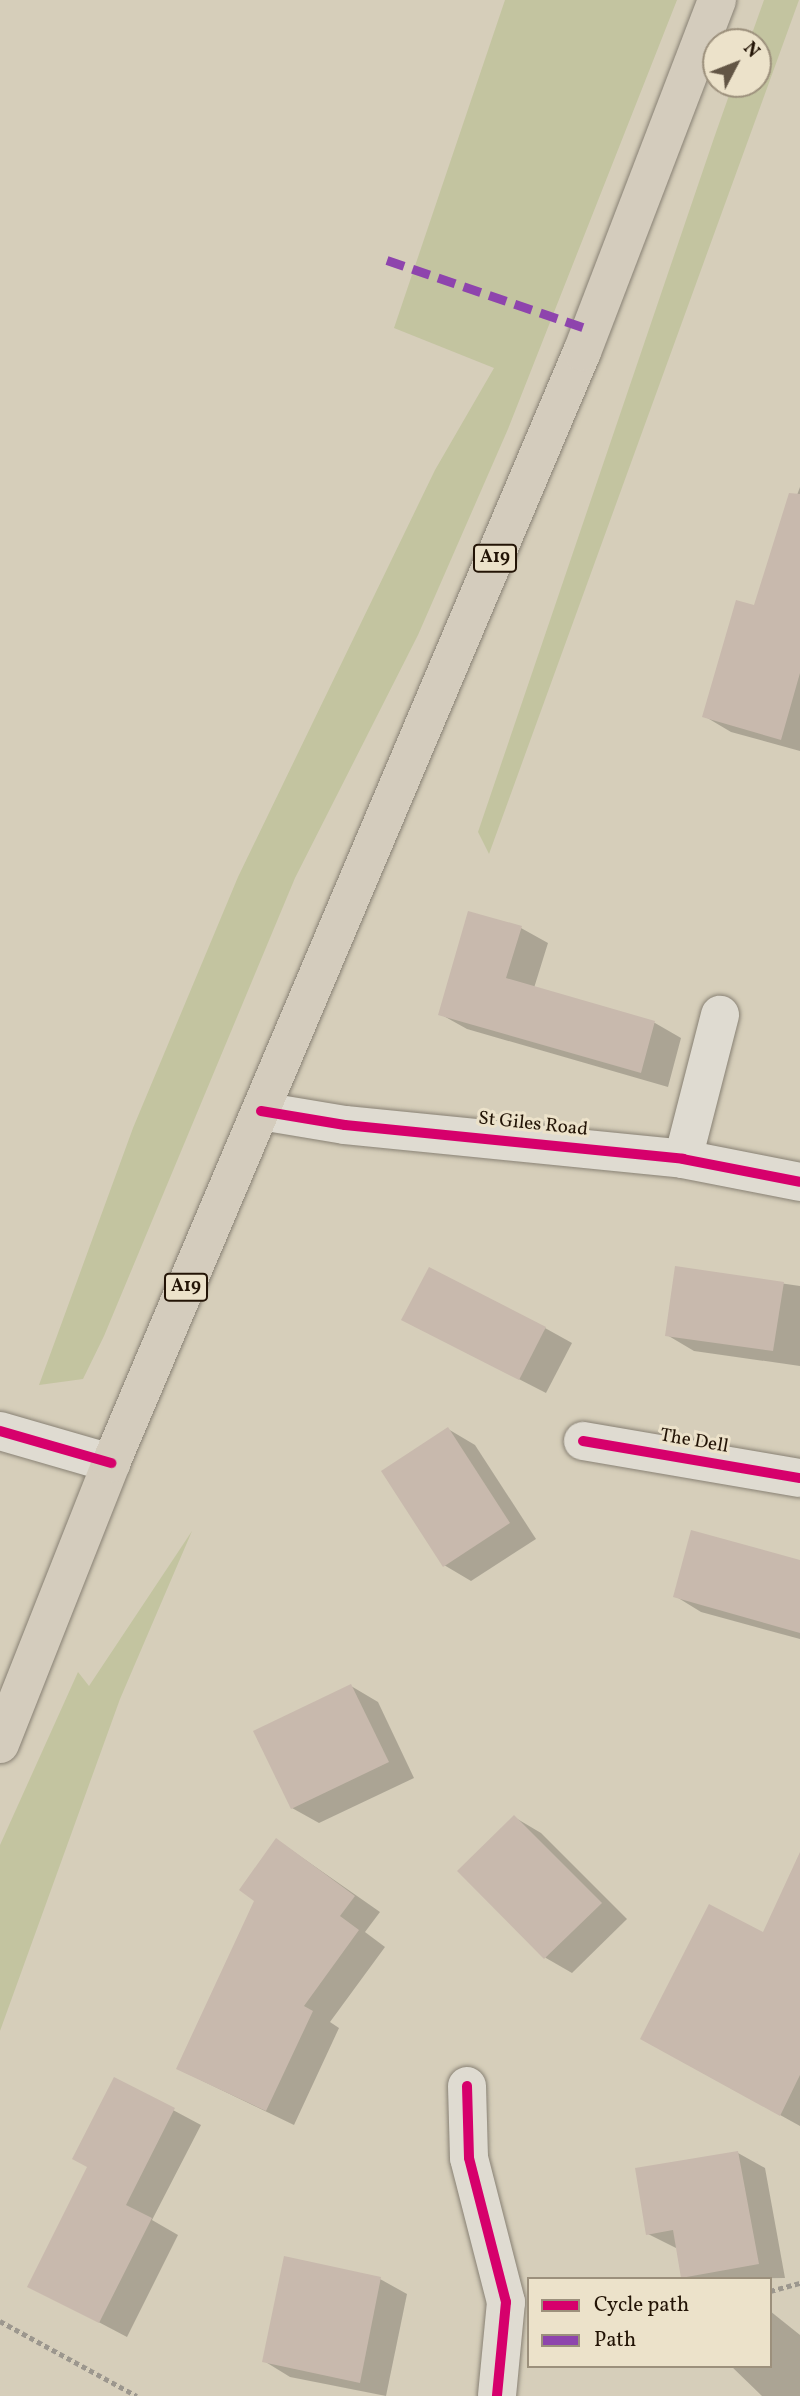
<!DOCTYPE html>
<html>
<head>
<meta charset="utf-8">
<style>
	body { margin:0 }
	#map { position:relative; width:800px; height:2396px; overflow:hidden; background:#d6ceba; font-family:Vollkorn,serif }
	div>[style] { position:absolute }
	.green>* { inset:0; background:#c3c4a0 }
	.shadow>* { inset:0; background:#0003 }
	.building>* { inset:0; background:#c8b9ad }
	.path>* { height:4.5px; margin-top:-2.25px; transform-origin:0; background:repeating-linear-gradient(90deg,#9c978e 0 5px,transparent 0 8.5px) }
	.roads { filter:drop-shadow(0 0 2px #888174) drop-shadow(0 0 2px #888174) }
	.minor>* { height:38px; margin:-19px; padding:0 19px; transform-origin:19px; border-radius:19px; background:#dfdbd1 }
	.highway>* { height:38px; margin:-19px; padding:0 19px; transform-origin:19px; border-radius:19px; background:#d4ccbd }
	.quiet>* { height:9px; margin-top:-4.5px; transform-origin:0; background:repeating-linear-gradient(90deg,#8e44ad 0 18px,transparent 0 27px) }
	.cycleway>* { height:10px; margin:-5px; padding:0 5px; transform-origin:5px; border-radius:5px; background:#d6006c }
	span { translate:-50% -50%; white-space:nowrap; text-align:center; line-height:1.15; -webkit-text-stroke:6px #ece2ca; paint-order:stroke }
	.shield-label span { padding:2px 5px; background:#ece2ca; border:2px solid; border-radius:5px; -webkit-text-stroke-width:0 }
	.shield-label { font-size:18px; color:#231406; font-weight:700 }
	.street-label { font-size:19px; color:#231406 }
	.legend { position:absolute; left:527px; top:2277px; width:245px; height:91px; box-sizing:border-box; background:#ece2ca; border:2px solid #9c907c; margin:0; padding:9px 12px; list-style:none; font-size:21px; color:#231406 }
	.legend li { display:flex; align-items:center; gap:14px; height:35px }
	.legend b { width:35px; border:2px solid #9c907c }
	.north { position:absolute; left:702px; top:28px; width:70px; height:70px; box-sizing:border-box; background:#ece2ca; border:2px solid #9c907c; border-radius:50%; rotate:48deg; font-size:19px; font-weight:700; line-height:28px; text-align:center; color:#231406 }
	.north::after { content:''; display:block; margin:auto; width:24px; height:32px; background:#625545; clip-path:polygon(50% 0,100% 100%,50% 72%,0 100%) }
</style>
</head>
<body>
<div id="map">
	<div class="green">
		<div style="clip-path:polygon(505px 0,677px 0,508px 429px,418px 635px,295px 878px,104px 1336px,83px 1379px,39px 1385px,133px 1128px,238px 877px,435px 470px,494px 368px,394px 328px)"></div>
		<div style="clip-path:polygon(764px 0,799px 0,489px 854px,478px 832px,714px 138px,733px 84px,758px 84px,758px 42px,749px 42px)"></div>
		<div style="clip-path:polygon(192px 1531px,120px 1699px,0 2031px,0 1845px,78px 1672px,89px 1686px)"></div>
	</div>
	<div class="shadow">
		<div style="clip-path:polygon(800px 487px,800px 751px,731px 732px,704px 716px,756px 607px)"></div>
		<div style="clip-path:polygon(521px 928px,548px 943px,534px 988px,655px 1023px,681px 1038px,668px 1087px,467px 1029px,440px 1014px)"></div>
		<div style="clip-path:polygon(677px 1268px,800px 1286px,800px 1366px,694px 1351px,667px 1335px)"></div>
		<div style="clip-path:polygon(404px 1320px,545px 1328px,572px 1343px,546px 1393px)"></div>
		<div style="clip-path:polygon(448px 1429px,475px 1445px,536px 1539px,471px 1581px,444px 1565px)"></div>
		<div style="clip-path:polygon(800px 1562px,800px 1639px,701px 1612px,675px 1596px)"></div>
		<div style="clip-path:polygon(351px 1686px,378px 1702px,414px 1778px,319px 1823px,292px 1808px)"></div>
		<div style="clip-path:polygon(514px 1817px,541px 1833px,627px 1919px,572px 1973px,546px 1958px,460px 1871px)"></div>
		<div style="clip-path:polygon(277px 1840px,380px 1912px,365px 1932px,385px 1947px,330px 2022px,339px 2028px,294px 2125px,178px 2069px,256px 1900px)"></div>
		<div style="clip-path:polygon(800px 1856px,800px 2126px,669px 2054px,764px 1935px)"></div>
		<div style="clip-path:polygon(115px 2079px,201px 2125px,152px 2220px,178px 2235px,127px 2337px,30px 2286px,89px 2168px)"></div>
		<div style="clip-path:polygon(738px 2153px,765px 2168px,785px 2278px,686px 2279px,678px 2249px,648px 2234px)"></div>
		<div style="clip-path:polygon(380px 2279px,407px 2294px,386px 2396px,290px 2377px,264px 2361px)"></div>
		<div style="clip-path:polygon(770px 2311px,800px 2335px,800px 2396px,762px 2396px,731px 2366px,770px 2366px)"></div>
	</div>
	<div class="building">
		<div style="clip-path:polygon(789px 493px,800px 494px,800px 673px,781px 740px,702px 717px,736px 600px,754px 605px)"></div>
		<div style="clip-path:polygon(468px 911px,522px 926px,506px 978px,655px 1021px,641px 1073px,438px 1015px)"></div>
		<div style="clip-path:polygon(675px 1266px,784px 1282px,773px 1351px,665px 1336px)"></div>
		<div style="clip-path:polygon(429px 1267px,546px 1327px,519px 1380px,401px 1320px)"></div>
		<div style="clip-path:polygon(448px 1427px,510px 1523px,443px 1567px,381px 1471px)"></div>
		<div style="clip-path:polygon(691px 1530px,800px 1560px,800px 1633px,673px 1597px)"></div>
		<div style="clip-path:polygon(351px 1684px,389px 1762px,291px 1809px,253px 1731px)"></div>
		<div style="clip-path:polygon(514px 1815px,602px 1903px,544px 1959px,457px 1871px)"></div>
		<div style="clip-path:polygon(276px 1838px,355px 1896px,340px 1916px,359px 1930px,304px 2006px,313px 2011px,266px 2111px,176px 2069px,254px 1901px,239px 1890px)"></div>
		<div style="clip-path:polygon(800px 1852px,800px 2075px,780px 2116px,640px 2039px,709px 1904px,763px 1932px)"></div>
		<div style="clip-path:polygon(114px 2077px,175px 2108px,126px 2205px,152px 2218px,99px 2323px,27px 2287px,87px 2167px,72px 2159px)"></div>
		<div style="clip-path:polygon(738px 2151px,759px 2264px,681px 2278px,673px 2230px,646px 2235px,635px 2168px)"></div>
		<div style="clip-path:polygon(284px 2256px,381px 2277px,360px 2383px,262px 2362px)"></div>
	</div>
	<div class="path">
		<div style="left:770px;top:2291px;width:31px;rotate:-15deg"></div>
		<div style="left:0;top:2321px;width:156px;rotate:28.7deg"></div>
	</div>
	<div class="roads">
		<div class="minor">
			<div style="left:261px;top:1111px;width:85px;rotate:9.5deg"></div>
			<div style="left:345px;top:1125px;width:340px;rotate:5.7deg"></div>
			<div style="left:683px;top:1159px;width:119px;rotate:11.1deg"></div>
			<div style="left:683px;top:1159px;width:149px;rotate:-75.6deg"></div>
			<div style="left:0;top:1431px;width:116px;rotate:16.1deg"></div>
			<div style="left:583px;top:1441px;width:220px;rotate:9.7deg"></div>
			<div style="left:467px;top:2086px;width:72px;rotate:88.4deg"></div>
			<div style="left:469px;top:2158px;width:149px;rotate:75.6deg"></div>
			<div style="left:506px;top:2302px;width:94px;rotate:95.5deg"></div>
		</div>
		<div class="highway">
			<div style="left:0;top:1744px;width:302px;rotate:-68.4deg"></div>
			<div style="left:111px;top:1463px;width:1207px;rotate:-67.03deg"></div>
			<div style="left:582px;top:352px;width:377px;rotate:-69deg"></div>
		</div>
	</div>
	<div class="quiet">
		<div style="left:387px;top:260px;width:216px;rotate:18.9deg"></div>
	</div>
	<div class="cycleway">
		<div style="left:261px;top:1111px;width:85px;rotate:9.5deg"></div>
		<div style="left:345px;top:1125px;width:340px;rotate:5.7deg"></div>
		<div style="left:683px;top:1159px;width:119px;rotate:11.1deg"></div>
		<div style="left:0;top:1431px;width:116px;rotate:16.1deg"></div>
		<div style="left:583px;top:1441px;width:220px;rotate:9.7deg"></div>
		<div style="left:467px;top:2086px;width:72px;rotate:88.4deg"></div>
		<div style="left:469px;top:2158px;width:149px;rotate:75.6deg"></div>
		<div style="left:506px;top:2302px;width:94px;rotate:95.5deg"></div>
	</div>
	<div class="shield-label">
		<span style="left:495px;top:558px">A19</span>
		<span style="left:186px;top:1287px">A19</span>
	</div>
	<div class="street-label">
		<span style="left:533px;top:1125px;rotate:6deg">St Giles Road</span>
		<span style="left:694px;top:1442px;rotate:10deg">The Dell</span>
	</div>
	<ul class="legend">
	<li><b style="height:9px;background:#d6006c"></b>Cycle path</li>
	<li><b style="height:9px;background:#8e44ad"></b>Path</li>
	</ul>
	<div class="north">N</div>
</div>
</body>
</html>
